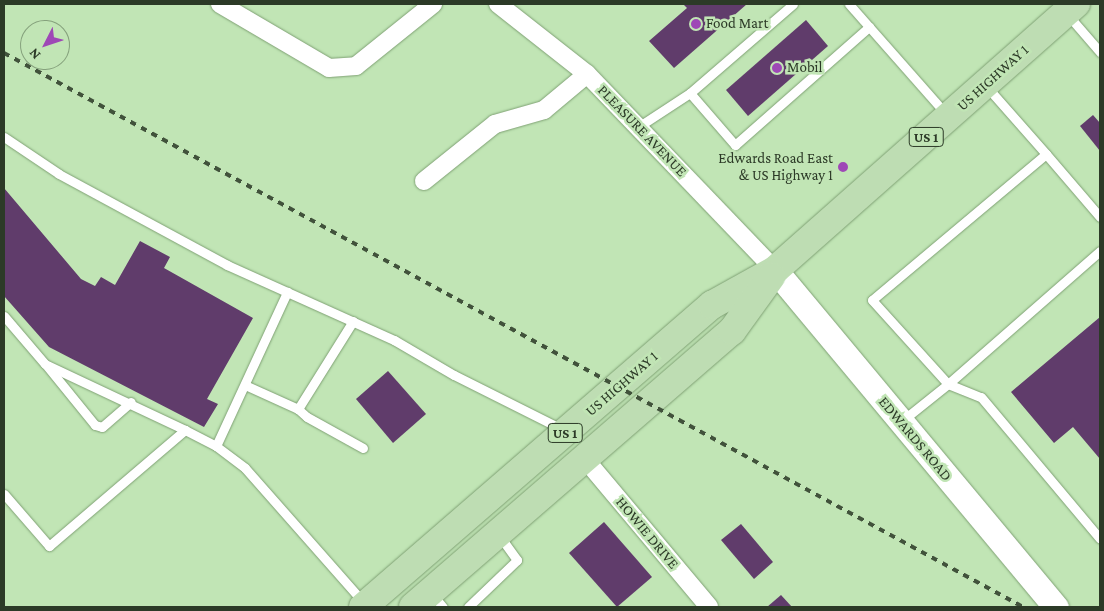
<!DOCTYPE html>
<html>
<head>
<meta charset="utf-8">
<style>
	body { margin:0 }
	#map { position:relative; width:1104px; height:611px; overflow:hidden; background:#c1e5b5; font-family:"Crimson Pro",serif }
	div>[style] { position:absolute }
	.building>* { inset:0; background:#603c6b }
	.roads { filter:drop-shadow(0 0 1px #7fa174) drop-shadow(0 0 1px #7fa174) }
	.service>* { height:9px; margin:-4.5px; padding:0 4.5px; transform-origin:4.5px; border-radius:4.5px; background:#fff }
	.minor>* { height:18px; margin:-9px; padding:0 9px; transform-origin:9px; border-radius:9px; background:#fff }
	.secondary>* { height:25px; margin:-12.5px; padding:0 12.5px; transform-origin:12.5px; border-radius:12.5px; background:#fff }
	.primary>* { height:28px; margin:-14px; padding:0 14px; transform-origin:14px; border-radius:14px; background:#beddb3 }
	.rail>* { height:4px; margin-top:-2px; transform-origin:0; background:repeating-linear-gradient(90deg,#41523b 0 6px,transparent 0 12px) }
	.dots>* { width:14px; height:14px; translate:-50% -50%; box-sizing:border-box; border:2px solid #c1e5b5; border-radius:50% }
	span { translate:-50% -50%; white-space:nowrap; text-align:center; line-height:1.15; -webkit-text-stroke:5px #c1e5b5; paint-order:stroke }
	.shield-label span { padding:1px 4px; background:#c1e5b5; border:1px solid; border-radius:4px; -webkit-text-stroke-width:0 }
	.shield-label { font-size:14px; color:#2c3a27; font-weight:700 }
	.poi-label { font-size:15px; color:#2c3a27 }
	.left { translate:0 -50%; text-align:left }
	.right { translate:-100% -50%; text-align:right }
	.street-label { font-size:15px; color:#2c3a27 }
	.frame { position:absolute; inset:0; border:5px solid #2c3a27; pointer-events:none }
	.north { position:absolute; left:20px; top:20px; width:50px; height:50px; box-sizing:border-box; background:#c1e5b5; border:1px solid #85a17c; border-radius:50%; rotate:229deg; font-size:14px; font-weight:700; line-height:20px; text-align:center; color:#2c3a27 }
	.north::after { content:''; display:block; margin:auto; width:18px; height:22px; background:#9e48b6; clip-path:polygon(50% 0,100% 100%,50% 72%,0 100%) }
</style>
</head>
<body>
<div id="map">
	<div class="building">
		<div style="clip-path:polygon(683px 4px,747px 4px,674px 68px,649px 41px,687px 8px)"></div>
		<div style="clip-path:polygon(806px 20px,828px 46px,748px 116px,726px 90px)"></div>
		<div style="clip-path:polygon(1093px 115px,1100px 123px,1100px 151px,1080px 126px)"></div>
		<div style="clip-path:polygon(4px 188px,81px 279px,95px 286px,101px 277px,115px 285px,140px 241px,170px 257px,164px 268px,253px 318px,207px 399px,218px 404px,204px 427px,49px 347px,4px 296px)"></div>
		<div style="clip-path:polygon(1100px 317px,1100px 459px,1073px 427px,1054px 443px,1011px 392px)"></div>
		<div style="clip-path:polygon(388px 371px,426px 414px,393px 443px,356px 399px)"></div>
		<div style="clip-path:polygon(604px 522px,652px 577px,617px 607px,569px 553px)"></div>
		<div style="clip-path:polygon(741px 524px,773px 562px,754px 579px,721px 540px)"></div>
		<div style="clip-path:polygon(781px 595px,792px 607px,767px 607px)"></div>
	</div>
	<div class="roads">
		<div class="service">
			<div style="left:849px;top:4px;width:148px;rotate:48.6deg"></div>
			<div style="left:1068px;top:15px;width:49px;rotate:49.1deg"></div>
			<div style="left:987px;top:87px;width:89px;rotate:48.6deg"></div>
			<div style="left:690px;top:93px;width:69px;rotate:49.1deg"></div>
			<div style="left:735px;top:145px;width:179px;rotate:-41.4deg"></div>
			<div style="left:638px;top:127px;width:62px;rotate:-33.2deg"></div>
			<div style="left:690px;top:93px;width:136px;rotate:-40.8deg"></div>
			<div style="left:4px;top:137px;width:66px;rotate:33.9deg"></div>
			<div style="left:59px;top:174px;width:191px;rotate:28.4deg"></div>
			<div style="left:227px;top:265px;width:183px;rotate:24.2deg"></div>
			<div style="left:394px;top:340px;width:69px;rotate:30.3deg"></div>
			<div style="left:454px;top:375px;width:121px;rotate:26.6deg"></div>
			<div style="left:1100px;top:217px;width:83px;rotate:-130.6deg"></div>
			<div style="left:1046px;top:154px;width:227px;rotate:140deg"></div>
			<div style="left:872px;top:300px;width:113px;rotate:47.9deg"></div>
			<div style="left:948px;top:384px;width:202px;rotate:-41.2deg"></div>
			<div style="left:4px;top:316px;width:63px;rotate:49.5deg"></div>
			<div style="left:45px;top:364px;width:155px;rotate:25.2deg"></div>
			<div style="left:185px;top:430px;width:35px;rotate:27deg"></div>
			<div style="left:216px;top:446px;width:36px;rotate:37deg"></div>
			<div style="left:245px;top:468px;width:180px;rotate:48.6deg"></div>
			<div style="left:353px;top:321px;width:104px;rotate:122deg"></div>
			<div style="left:298px;top:409px;width:12px;rotate:42deg"></div>
			<div style="left:307px;top:417px;width:64px;rotate:29deg"></div>
			<div style="left:47px;top:366px;width:76px;rotate:50.9deg"></div>
			<div style="left:95px;top:425px;width:7px;rotate:16deg"></div>
			<div style="left:102px;top:427px;width:38px;rotate:-41deg"></div>
			<div style="left:245px;top:385px;width:58px;rotate:24.4deg"></div>
			<div style="left:903px;top:420px;width:58px;rotate:-38.7deg"></div>
			<div style="left:948px;top:384px;width:35px;rotate:22deg"></div>
			<div style="left:981px;top:397px;width:185px;rotate:50deg"></div>
			<div style="left:216px;top:446px;width:170px;rotate:-65.2deg"></div>
			<div style="left:4px;top:494px;width:69px;rotate:49.1deg"></div>
			<div style="left:49px;top:546px;width:179px;rotate:-40.5deg"></div>
			<div style="left:432px;top:594px;width:17px;rotate:50deg"></div>
			<div style="left:468px;top:607px;width:68px;rotate:-43.8deg"></div>
			<div style="left:517px;top:560px;width:31px;rotate:-126deg"></div>
		</div>
		<div class="minor">
			<div style="left:220px;top:4px;width:126px;rotate:30.4deg"></div>
			<div style="left:329px;top:68px;width:27px;rotate:-4deg"></div>
			<div style="left:356px;top:66px;width:99px;rotate:-38.8deg"></div>
			<div style="left:498px;top:4px;width:113px;rotate:38.2deg"></div>
			<div style="left:587px;top:74px;width:272px;rotate:46.2deg"></div>
			<div style="left:424px;top:181px;width:91px;rotate:-38.8deg"></div>
			<div style="left:495px;top:124px;width:51px;rotate:-15.9deg"></div>
			<div style="left:544px;top:110px;width:56px;rotate:-39.9deg"></div>
			<div style="left:585px;top:459px;width:193px;rotate:50deg"></div>
		</div>
		<div class="secondary">
			<div style="left:775px;top:270px;width:439px;rotate:50.2deg"></div>
		</div>
		<div class="primary">
			<div style="left:363px;top:607px;width:462px;rotate:-40.9deg"></div>
			<div style="left:712px;top:305px;width:72px;rotate:-29.1deg"></div>
			<div style="left:775px;top:270px;width:402px;rotate:-41.5deg"></div>
			<div style="left:413px;top:607px;width:422px;rotate:-40.9deg"></div>
			<div style="left:732px;top:331px;width:67px;rotate:-54.2deg"></div>
		</div>
	</div>
	<div class="rail">
		<div style="left:4px;top:53px;width:1160px;rotate:28.53deg"></div>
	</div>
	<div class="dots">
		<div style="left:696px;top:24px;background:#9e48b6"></div>
		<div style="left:777px;top:68px;background:#9e48b6"></div>
		<div style="left:843px;top:167px;background:#9e48b6"></div>
	</div>
	<div class="shield-label">
		<span style="left:926px;top:137px">US 1</span>
		<span style="left:565px;top:433px">US 1</span>
	</div>
	<div class="poi-label">
		<span class="left" style="left:706px;top:24px">Food Mart</span>
		<span class="left" style="left:787px;top:68px">Mobil</span>
		<span class="right" style="left:833px;top:167px">Edwards Road East<br>&amp; US Highway 1</span>
	</div>
	<div class="street-label">
		<span style="left:993px;top:78px;rotate:-42deg">US HIGHWAY 1</span>
		<span style="left:642px;top:131px;rotate:46deg">PLEASURE AVENUE</span>
		<span style="left:622px;top:384px;rotate:-41deg">US HIGHWAY 1</span>
		<span style="left:915px;top:439px;rotate:50deg">EDWARDS ROAD</span>
		<span style="left:647px;top:533px;rotate:50deg">HOWIE DRIVE</span>
	</div>
	<div class="frame"></div>
	<div class="north">N</div>
</div>
</body>
</html>
